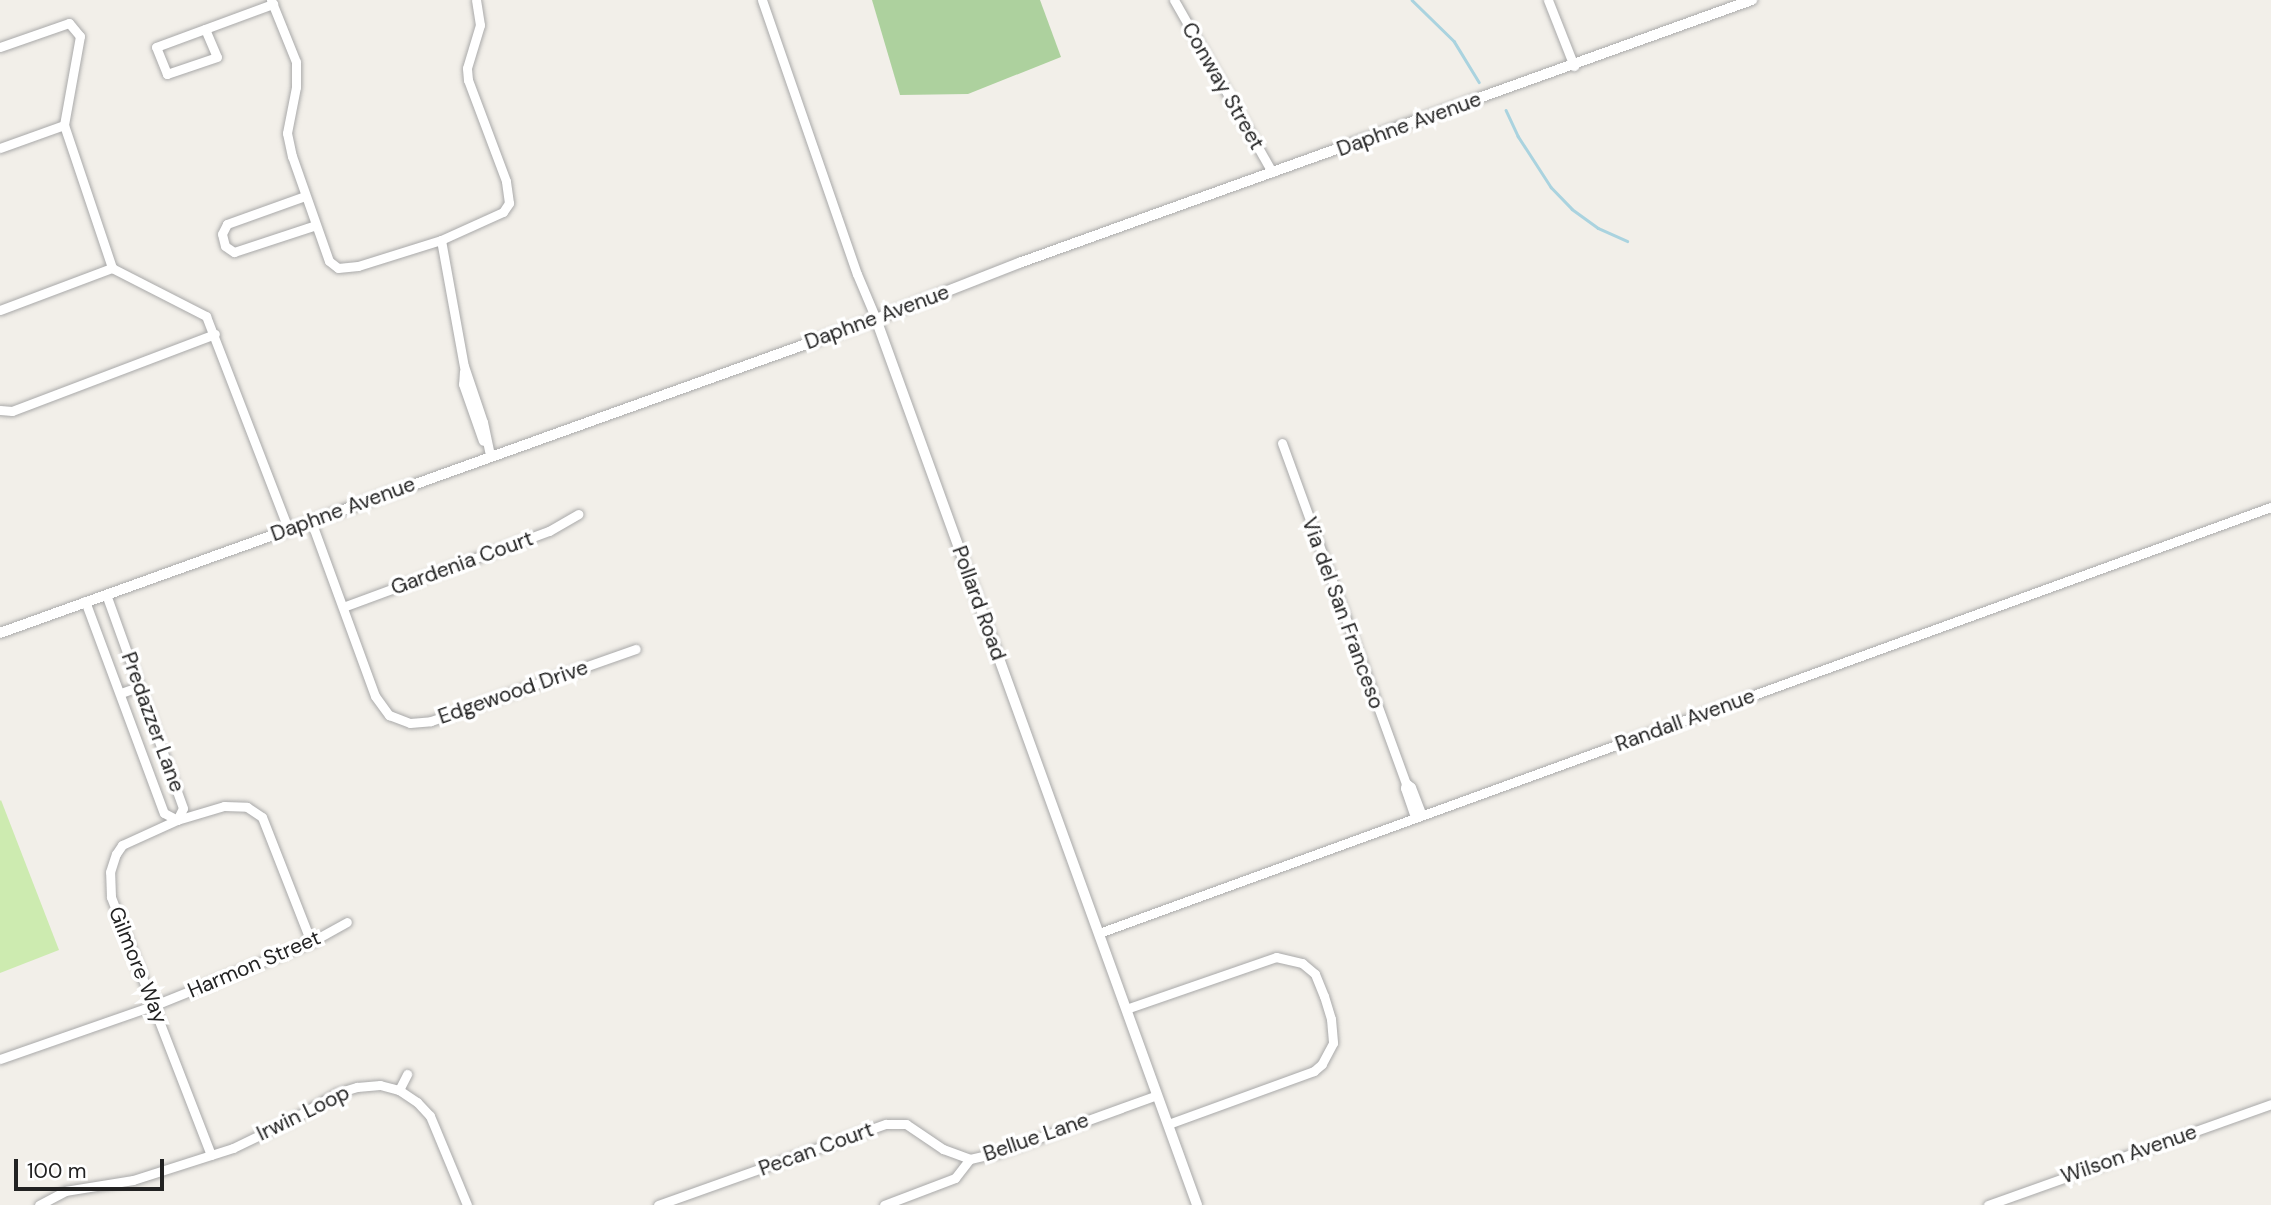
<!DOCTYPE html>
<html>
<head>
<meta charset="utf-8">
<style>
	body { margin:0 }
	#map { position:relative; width:2271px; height:1205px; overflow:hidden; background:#f2efe9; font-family:"DM Sans",sans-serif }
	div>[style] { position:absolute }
	.grass>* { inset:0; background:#cdebb0 }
	.forest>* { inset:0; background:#add19e }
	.stream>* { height:2.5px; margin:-1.25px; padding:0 1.25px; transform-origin:1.25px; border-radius:1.25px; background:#aad3df }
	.roads { filter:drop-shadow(0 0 2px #a9a9a9) drop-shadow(0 0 2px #a9a9a9) }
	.minor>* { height:9px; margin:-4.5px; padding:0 4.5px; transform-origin:4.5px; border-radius:4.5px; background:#fff }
	.tertiary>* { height:10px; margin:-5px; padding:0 5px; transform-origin:5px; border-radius:5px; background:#fff }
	span { translate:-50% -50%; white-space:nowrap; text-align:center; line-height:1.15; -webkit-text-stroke:7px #fff; paint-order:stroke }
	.street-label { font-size:21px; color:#222 }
	.scale { position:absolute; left:14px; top:1159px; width:150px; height:32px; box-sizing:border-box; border:4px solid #222; border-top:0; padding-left:9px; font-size:21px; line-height:24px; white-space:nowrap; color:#222; -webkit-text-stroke:5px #fff; paint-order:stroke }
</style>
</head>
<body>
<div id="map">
	<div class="grass">
		<div style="clip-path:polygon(1px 800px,59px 950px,0 973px,0 801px)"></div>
	</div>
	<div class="forest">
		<div style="clip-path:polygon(872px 0,1040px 0,1061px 57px,968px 94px,900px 95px)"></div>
	</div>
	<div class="stream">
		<div style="left:1412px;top:0;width:59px;rotate:44.3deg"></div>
		<div style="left:1454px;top:41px;width:48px;rotate:58.6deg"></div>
		<div style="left:1506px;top:110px;width:29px;rotate:65deg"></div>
		<div style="left:1518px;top:136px;width:61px;rotate:57.1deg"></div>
		<div style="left:1551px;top:187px;width:30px;rotate:46deg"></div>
		<div style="left:1572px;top:209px;width:32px;rotate:36deg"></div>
		<div style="left:1598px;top:228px;width:32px;rotate:24deg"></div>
	</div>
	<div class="roads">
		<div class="minor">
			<div style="left:271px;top:0;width:67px;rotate:68deg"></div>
			<div style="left:296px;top:62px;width:25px;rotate:90deg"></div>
			<div style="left:296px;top:87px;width:47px;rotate:101.1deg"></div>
			<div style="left:287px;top:133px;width:24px;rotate:78deg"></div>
			<div style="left:292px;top:156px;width:111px;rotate:70.6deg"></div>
			<div style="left:329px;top:261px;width:11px;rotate:38deg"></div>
			<div style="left:338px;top:268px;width:20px;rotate:-6deg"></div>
			<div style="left:358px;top:266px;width:87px;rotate:-17.4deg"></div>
			<div style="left:441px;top:240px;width:68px;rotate:-24.3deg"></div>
			<div style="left:503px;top:212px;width:11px;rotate:-56deg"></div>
			<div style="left:509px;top:203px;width:22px;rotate:-98deg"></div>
			<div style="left:506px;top:181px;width:108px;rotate:-110.6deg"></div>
			<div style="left:468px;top:80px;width:12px;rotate:-95deg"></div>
			<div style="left:467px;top:68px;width:45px;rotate:-73.2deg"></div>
			<div style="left:480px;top:25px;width:25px;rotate:-99deg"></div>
			<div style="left:762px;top:0;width:290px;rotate:70.9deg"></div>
			<div style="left:857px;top:274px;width:49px;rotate:67.1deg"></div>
			<div style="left:1174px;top:0;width:198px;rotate:60.3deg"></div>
			<div style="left:1548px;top:0;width:71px;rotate:68.5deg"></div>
			<div style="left:205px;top:29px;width:30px;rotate:67deg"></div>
			<div style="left:217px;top:57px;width:53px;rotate:161.2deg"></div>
			<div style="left:167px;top:74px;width:29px;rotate:-112deg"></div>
			<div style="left:156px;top:47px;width:125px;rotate:-20.2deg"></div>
			<div style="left:0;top:47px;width:73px;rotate:-19.2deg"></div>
			<div style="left:69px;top:23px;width:17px;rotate:50deg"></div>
			<div style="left:80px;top:36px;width:90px;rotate:100.2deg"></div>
			<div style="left:64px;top:125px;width:151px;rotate:71.4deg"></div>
			<div style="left:112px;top:268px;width:106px;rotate:27.1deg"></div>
			<div style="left:206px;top:316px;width:228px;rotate:68.9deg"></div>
			<div style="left:0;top:148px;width:68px;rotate:-19.8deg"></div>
			<div style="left:305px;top:196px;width:83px;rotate:160.3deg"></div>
			<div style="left:227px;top:224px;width:11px;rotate:117deg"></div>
			<div style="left:222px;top:234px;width:12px;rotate:76deg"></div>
			<div style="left:225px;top:246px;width:11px;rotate:34deg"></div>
			<div style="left:234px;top:252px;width:86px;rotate:-18.2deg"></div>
			<div style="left:441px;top:240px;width:128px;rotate:79.7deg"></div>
			<div style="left:464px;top:366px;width:59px;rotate:71.3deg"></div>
			<div style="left:483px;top:422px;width:35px;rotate:78deg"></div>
			<div style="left:0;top:310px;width:120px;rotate:-20.6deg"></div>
			<div style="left:464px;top:371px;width:13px;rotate:94deg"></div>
			<div style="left:463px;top:384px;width:60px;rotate:70.7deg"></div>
			<div style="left:0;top:410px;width:12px;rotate:5deg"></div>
			<div style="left:12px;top:411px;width:217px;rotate:-20.8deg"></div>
			<div style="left:1282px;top:443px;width:362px;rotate:70deg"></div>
			<div style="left:1406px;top:783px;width:5px;rotate:101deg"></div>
			<div style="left:1405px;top:788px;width:31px;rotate:71deg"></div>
			<div style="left:311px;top:521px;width:186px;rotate:69.9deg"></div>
			<div style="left:375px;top:696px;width:24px;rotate:54deg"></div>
			<div style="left:389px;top:715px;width:22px;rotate:21deg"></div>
			<div style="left:410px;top:723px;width:21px;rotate:-5deg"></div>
			<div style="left:431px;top:721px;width:217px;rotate:-19.4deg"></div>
			<div style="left:85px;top:601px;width:226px;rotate:69.6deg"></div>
			<div style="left:164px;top:813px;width:15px;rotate:28deg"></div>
			<div style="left:177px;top:820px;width:13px;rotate:-63deg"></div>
			<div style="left:183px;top:808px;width:227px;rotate:-109.8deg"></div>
			<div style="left:343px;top:607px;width:220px;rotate:-20.3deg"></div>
			<div style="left:549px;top:531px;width:34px;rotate:-30deg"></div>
			<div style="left:121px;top:693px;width:20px;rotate:-20deg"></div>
			<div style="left:1406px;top:783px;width:6px;rotate:39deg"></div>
			<div style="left:1411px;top:787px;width:30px;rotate:69deg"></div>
			<div style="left:1099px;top:933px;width:1247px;rotate:-19.98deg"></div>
			<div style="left:1126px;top:1009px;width:159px;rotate:-19.1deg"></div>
			<div style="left:1276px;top:957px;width:27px;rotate:13deg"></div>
			<div style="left:1302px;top:963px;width:17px;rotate:40deg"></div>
			<div style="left:1315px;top:974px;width:24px;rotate:68deg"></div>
			<div style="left:1324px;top:996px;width:24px;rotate:73deg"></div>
			<div style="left:1331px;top:1019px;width:24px;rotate:85deg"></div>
			<div style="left:1333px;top:1043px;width:24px;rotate:118deg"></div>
			<div style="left:1322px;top:1064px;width:11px;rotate:139deg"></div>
			<div style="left:1314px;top:1071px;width:155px;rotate:160deg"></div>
			<div style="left:0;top:1059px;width:164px;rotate:-19.2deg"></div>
			<div style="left:155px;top:1005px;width:168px;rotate:-22deg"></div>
			<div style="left:311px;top:942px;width:41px;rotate:-29.1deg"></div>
			<div style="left:399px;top:1090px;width:18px;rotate:-63deg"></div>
			<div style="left:211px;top:1155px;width:277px;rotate:-111.2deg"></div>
			<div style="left:111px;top:897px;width:25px;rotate:-92deg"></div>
			<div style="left:110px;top:872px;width:19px;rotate:-72deg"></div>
			<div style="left:116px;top:854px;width:11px;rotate:-56deg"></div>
			<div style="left:122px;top:845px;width:60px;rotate:-24.4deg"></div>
			<div style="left:177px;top:820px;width:49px;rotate:-16.6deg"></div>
			<div style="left:224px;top:806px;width:23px;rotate:2deg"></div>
			<div style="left:247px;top:807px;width:18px;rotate:34deg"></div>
			<div style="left:262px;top:817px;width:134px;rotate:68.6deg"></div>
			<div style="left:39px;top:1205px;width:30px;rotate:-28deg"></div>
			<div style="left:65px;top:1191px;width:69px;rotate:-9.2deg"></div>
			<div style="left:133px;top:1180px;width:105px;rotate:-17.7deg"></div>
			<div style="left:233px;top:1148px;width:64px;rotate:-25.8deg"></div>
			<div style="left:291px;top:1120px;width:53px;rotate:-30.4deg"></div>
			<div style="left:337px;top:1093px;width:21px;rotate:-17deg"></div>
			<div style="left:357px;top:1087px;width:23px;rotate:-5deg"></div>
			<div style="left:380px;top:1085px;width:20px;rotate:15deg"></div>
			<div style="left:399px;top:1090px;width:22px;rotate:34deg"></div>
			<div style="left:417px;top:1102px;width:19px;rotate:47deg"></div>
			<div style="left:430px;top:1116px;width:96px;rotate:67.4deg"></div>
			<div style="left:658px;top:1205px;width:242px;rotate:-19.6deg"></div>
			<div style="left:886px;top:1124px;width:20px"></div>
			<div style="left:906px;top:1124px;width:45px;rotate:34deg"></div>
			<div style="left:943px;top:1149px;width:29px;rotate:20deg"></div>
			<div style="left:884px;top:1205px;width:76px;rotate:-20.8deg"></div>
			<div style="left:955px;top:1178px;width:24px;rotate:-52deg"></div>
			<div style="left:970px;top:1159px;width:28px;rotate:-13deg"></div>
			<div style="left:997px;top:1153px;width:170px;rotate:-19.9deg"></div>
			<div style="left:1988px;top:1205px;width:300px;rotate:-19.6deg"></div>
		</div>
		<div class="tertiary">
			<div style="left:876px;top:319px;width:942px;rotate:70.08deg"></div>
			<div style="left:0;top:633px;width:931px;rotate:-19.72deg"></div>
			<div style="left:876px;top:319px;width:154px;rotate:-21.4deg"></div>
			<div style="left:1019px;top:263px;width:779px;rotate:-19.74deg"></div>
		</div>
	</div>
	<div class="street-label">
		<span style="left:1223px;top:86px;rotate:60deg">Conway Street</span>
		<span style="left:1409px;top:124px;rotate:-20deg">Daphne Avenue</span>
		<span style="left:877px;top:317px;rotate:-20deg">Daphne Avenue</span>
		<span style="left:343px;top:509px;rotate:-20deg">Daphne Avenue</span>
		<span style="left:462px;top:563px;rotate:-20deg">Gardenia Court</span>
		<span style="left:979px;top:603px;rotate:70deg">Pollard Road</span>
		<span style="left:1343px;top:613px;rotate:70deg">Via del San Franceso</span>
		<span style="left:513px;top:692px;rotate:-19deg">Edgewood Drive</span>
		<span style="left:1685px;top:720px;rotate:-20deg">Randall Avenue</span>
		<span style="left:153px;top:722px;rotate:70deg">Predazzer Lane</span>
		<span style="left:254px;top:964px;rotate:-23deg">Harmon Street</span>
		<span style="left:138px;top:965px;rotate:68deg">Gilmore Way</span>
		<span style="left:303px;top:1113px;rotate:-26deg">Irwin Loop</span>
		<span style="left:1036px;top:1137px;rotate:-19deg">Bellue Lane</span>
		<span style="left:816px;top:1149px;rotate:-20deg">Pecan Court</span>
		<span style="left:2129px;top:1154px;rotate:-19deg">Wilson Avenue</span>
	</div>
	<div class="scale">100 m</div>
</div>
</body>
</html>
